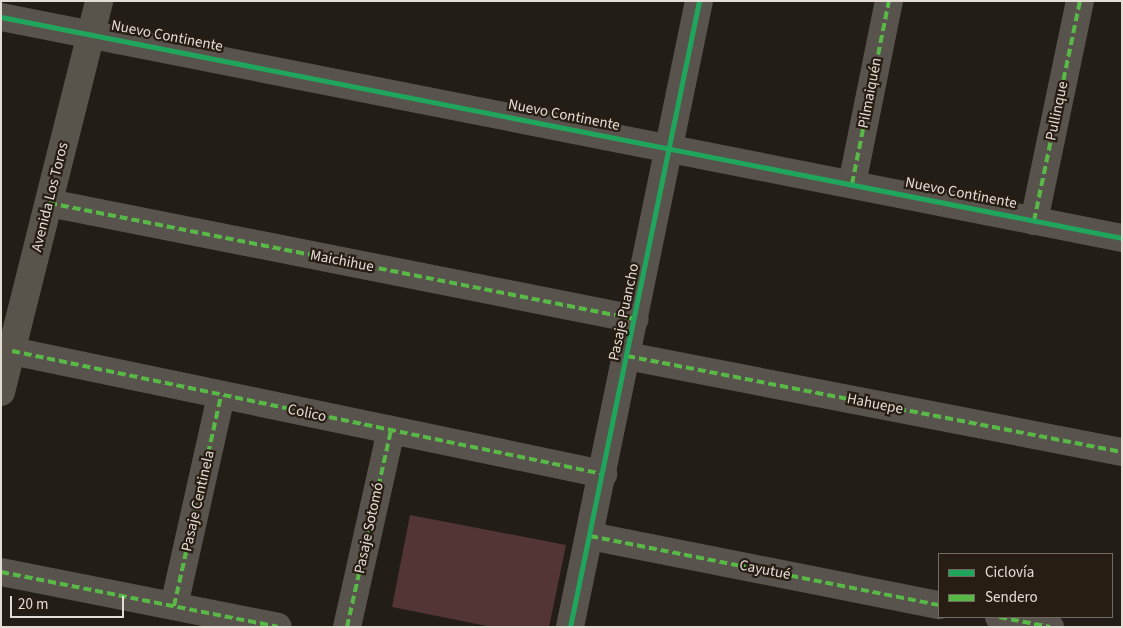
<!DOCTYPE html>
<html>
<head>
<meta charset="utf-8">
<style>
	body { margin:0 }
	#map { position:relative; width:1123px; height:628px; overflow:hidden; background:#231d18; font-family:"Source Sans 3",sans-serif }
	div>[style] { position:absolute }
	.green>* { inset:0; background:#533535 }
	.minor>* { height:28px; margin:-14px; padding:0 14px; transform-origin:14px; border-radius:14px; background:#58534c }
	.secondary>* { height:28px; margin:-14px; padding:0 14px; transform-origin:14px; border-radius:14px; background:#58534b }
	.quiet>* { height:4px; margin-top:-2px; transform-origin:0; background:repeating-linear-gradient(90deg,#58b947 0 8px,transparent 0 12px) }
	.cycleway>* { height:5px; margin:-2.5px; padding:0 2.5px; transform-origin:2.5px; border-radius:2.5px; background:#20a55d }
	span { translate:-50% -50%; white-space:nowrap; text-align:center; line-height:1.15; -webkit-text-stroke:4.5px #281d13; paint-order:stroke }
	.street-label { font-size:15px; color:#e4ddd6 }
	.frame { position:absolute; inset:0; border:2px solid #e4ddd6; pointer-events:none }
	.legend { position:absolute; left:938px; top:553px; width:175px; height:65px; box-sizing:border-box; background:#281d13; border:1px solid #736a61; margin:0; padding:6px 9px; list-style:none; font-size:15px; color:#e4ddd6 }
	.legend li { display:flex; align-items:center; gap:10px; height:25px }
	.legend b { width:25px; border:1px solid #736a61 }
	.scale { position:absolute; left:10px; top:596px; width:114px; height:22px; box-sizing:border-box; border:2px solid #e4ddd6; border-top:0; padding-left:6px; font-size:15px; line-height:18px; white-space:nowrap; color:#e4ddd6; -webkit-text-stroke:4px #281d13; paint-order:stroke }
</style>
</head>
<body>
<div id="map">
	<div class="green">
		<div style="clip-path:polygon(410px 515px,566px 545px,549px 627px,492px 627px,392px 607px)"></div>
	</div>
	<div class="minor">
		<div style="left:1px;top:17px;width:1143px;rotate:11.15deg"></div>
		<div style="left:852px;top:184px;width:187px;rotate:-78.6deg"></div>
		<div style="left:49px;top:203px;width:597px;rotate:11.2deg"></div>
		<div style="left:1034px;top:221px;width:225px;rotate:-78.2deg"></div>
		<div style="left:12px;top:351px;width:604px;rotate:11.76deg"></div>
		<div style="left:627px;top:356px;width:504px;rotate:10.98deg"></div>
		<div style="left:590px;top:536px;width:356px;rotate:11.2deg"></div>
		<div style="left:1px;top:572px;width:282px;rotate:11.2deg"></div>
		<div style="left:174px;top:606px;width:216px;rotate:-77.4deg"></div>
		<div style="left:999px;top:617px;width:52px;rotate:11.1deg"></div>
		<div style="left:347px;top:627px;width:202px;rotate:-77.4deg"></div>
		<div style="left:570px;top:627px;width:639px;rotate:-78.36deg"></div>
	</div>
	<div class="secondary">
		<div style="left:1px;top:392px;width:403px;rotate:-75.9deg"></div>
	</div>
	<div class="quiet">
		<div style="left:852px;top:184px;width:187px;rotate:-78.6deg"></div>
		<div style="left:49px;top:203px;width:597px;rotate:11.2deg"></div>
		<div style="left:1034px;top:221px;width:225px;rotate:-78.2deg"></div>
		<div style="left:12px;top:351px;width:604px;rotate:11.76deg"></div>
		<div style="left:627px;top:356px;width:504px;rotate:10.98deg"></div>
		<div style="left:590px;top:536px;width:356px;rotate:11.2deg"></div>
		<div style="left:1px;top:572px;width:282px;rotate:11.2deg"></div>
		<div style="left:174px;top:606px;width:216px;rotate:-77.4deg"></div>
		<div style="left:999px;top:617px;width:52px;rotate:11.1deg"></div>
		<div style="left:347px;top:627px;width:202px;rotate:-77.4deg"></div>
	</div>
	<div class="cycleway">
		<div style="left:1px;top:17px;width:1143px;rotate:11.15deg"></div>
		<div style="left:570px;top:627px;width:639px;rotate:-78.36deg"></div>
	</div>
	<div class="street-label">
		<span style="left:167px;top:36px;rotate:11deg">Nuevo Continente</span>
		<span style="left:870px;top:93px;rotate:-79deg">Pilmaiquén</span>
		<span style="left:1057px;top:111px;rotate:-78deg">Pullinque</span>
		<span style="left:564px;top:115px;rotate:11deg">Nuevo Continente</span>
		<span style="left:961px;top:193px;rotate:11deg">Nuevo Continente</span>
		<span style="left:50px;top:197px;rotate:-76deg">Avenida Los Toros</span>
		<span style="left:342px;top:261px;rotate:11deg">Maichihue</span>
		<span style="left:624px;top:312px;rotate:-78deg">Pasaje Puancho</span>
		<span style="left:875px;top:404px;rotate:11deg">Hahuepe</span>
		<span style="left:307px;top:413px;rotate:12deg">Colico</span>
		<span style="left:198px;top:501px;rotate:-77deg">Pasaje Centinela</span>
		<span style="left:369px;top:528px;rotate:-78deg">Pasaje Sotomó</span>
		<span style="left:765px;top:570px;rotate:11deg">Cayutué</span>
	</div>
	<div class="frame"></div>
	<ul class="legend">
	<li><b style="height:6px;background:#20a55d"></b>Ciclovía</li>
	<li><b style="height:6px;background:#58b947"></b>Sendero</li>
	</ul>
	<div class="scale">20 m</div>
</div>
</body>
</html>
